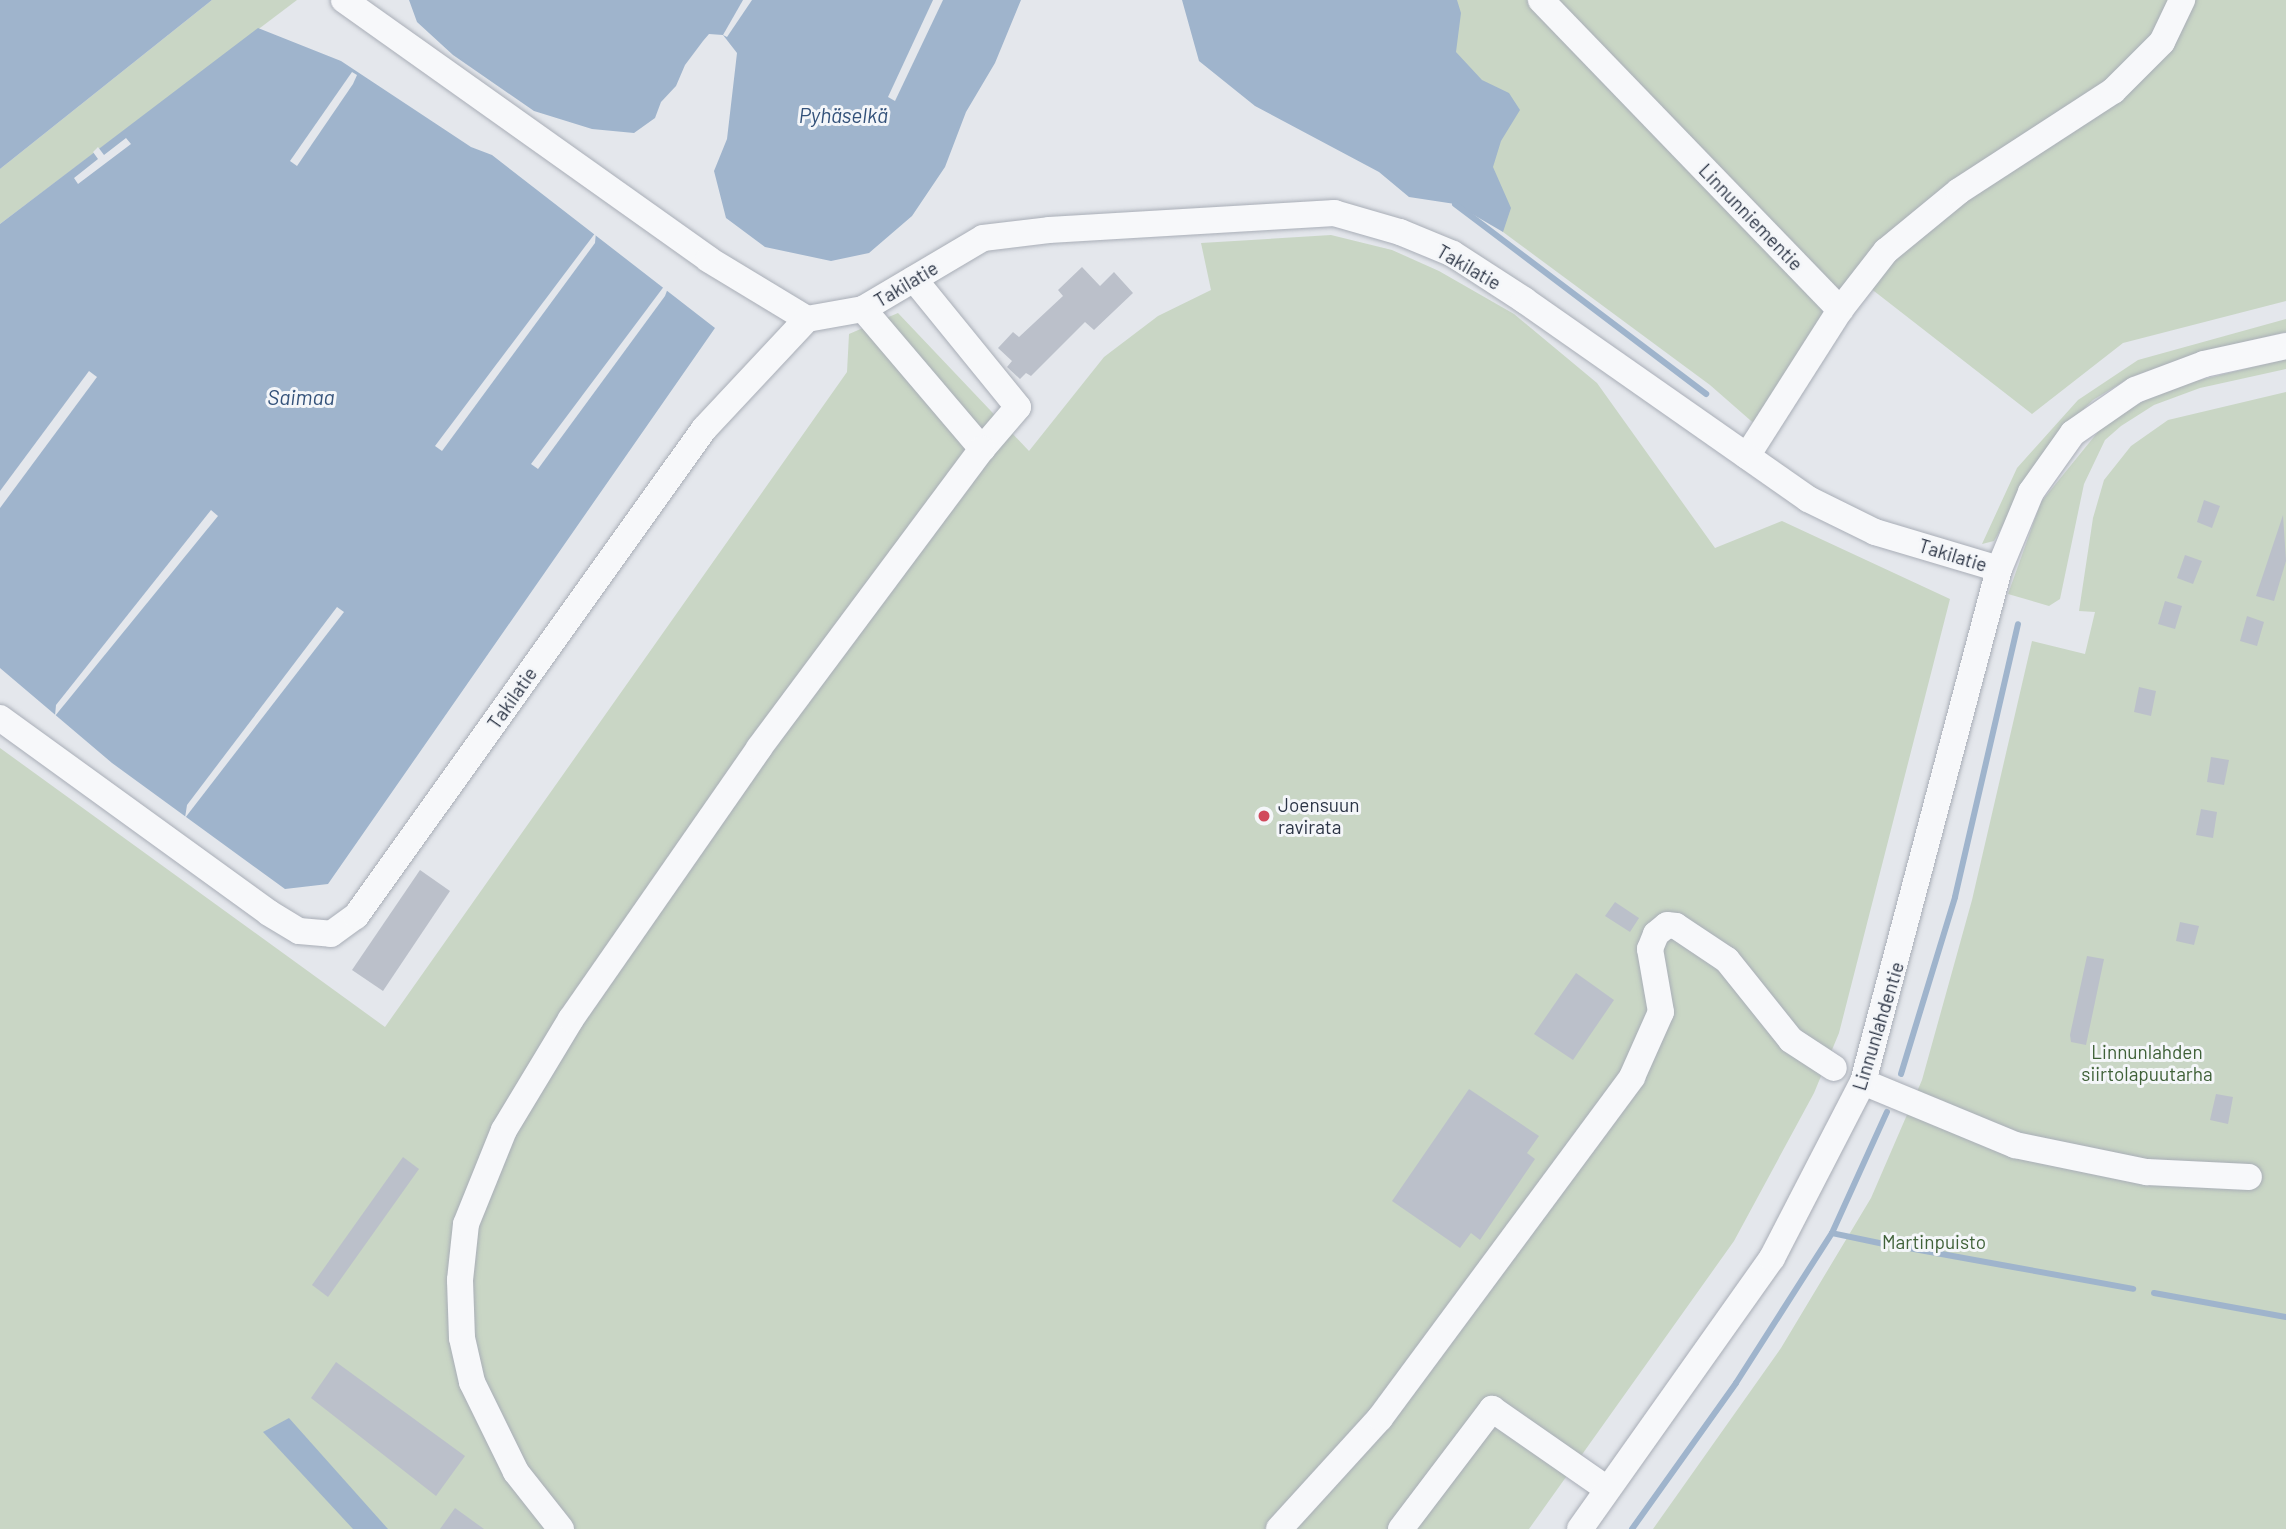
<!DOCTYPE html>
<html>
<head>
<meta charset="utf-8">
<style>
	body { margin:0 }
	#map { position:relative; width:2286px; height:1529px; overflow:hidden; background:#e4e7ec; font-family:Barlow,sans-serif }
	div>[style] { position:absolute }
	.green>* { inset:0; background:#c9d6c5 }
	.water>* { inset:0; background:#9fb4cc }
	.pier>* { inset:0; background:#e4e7ec }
	.stream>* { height:6px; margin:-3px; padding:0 3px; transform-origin:3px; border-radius:3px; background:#9fb4cc }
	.building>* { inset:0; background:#bbc0ca }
	.roads { filter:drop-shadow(0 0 2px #a9aeb7) drop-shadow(0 0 2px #a9aeb7) }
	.minor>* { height:26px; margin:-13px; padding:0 13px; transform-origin:13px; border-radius:13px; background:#f7f8fa }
	.dots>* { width:19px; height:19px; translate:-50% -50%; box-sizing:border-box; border:4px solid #f4f6f9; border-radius:50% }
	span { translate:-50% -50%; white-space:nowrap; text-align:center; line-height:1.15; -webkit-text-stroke:6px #f4f6f9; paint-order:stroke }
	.street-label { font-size:19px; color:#2b3445 }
	.poi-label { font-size:19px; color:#2b3445 }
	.left { translate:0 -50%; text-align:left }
	.park-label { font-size:19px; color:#3f6138 }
	.water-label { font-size:21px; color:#34527a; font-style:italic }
</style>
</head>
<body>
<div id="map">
	<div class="green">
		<div style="clip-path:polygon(212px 0,297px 0,0 224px,0 169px)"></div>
		<div style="clip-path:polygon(1365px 0,2286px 0,2286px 301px,2123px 343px,2032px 414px,1856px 277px,1758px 427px,1710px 385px,1503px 232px,1483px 189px)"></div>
		<div style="clip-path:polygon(1331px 235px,1392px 250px,1439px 271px,1514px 314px,1597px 383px,1715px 548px,1782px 521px,1950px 599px,1839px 1033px,1814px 1093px,1734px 1241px,1529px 1529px,0 1529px,0 748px,385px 1027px,847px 372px,849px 334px,898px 313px,1029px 451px,1104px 357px,1158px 316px,1211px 290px,1201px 243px)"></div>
		<div style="clip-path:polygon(2286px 319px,2286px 332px,2202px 352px,2131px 377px,2093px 400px,2053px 439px,1994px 541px,1982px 544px,2017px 468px,2078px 400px,2138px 360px)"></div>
		<div style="clip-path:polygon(2286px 359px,2286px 369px,2200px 388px,2154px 405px,2121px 426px,2105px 440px,2084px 484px,2060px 599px,2049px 606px,2008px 594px,2041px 502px,2106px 422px,2167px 388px)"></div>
		<div style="clip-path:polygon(2286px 392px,2286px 1529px,1653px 1529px,1781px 1348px,1871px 1198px,1922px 1080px,1972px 900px,2032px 641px,2085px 654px,2095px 612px,2079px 611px,2093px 518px,2104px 480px,2131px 446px,2168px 420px)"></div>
	</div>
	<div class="water">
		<div style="clip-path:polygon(0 0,212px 0,0 169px)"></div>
		<div style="clip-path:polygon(409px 0,1021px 0,995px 63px,966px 112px,945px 167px,912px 216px,869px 253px,831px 261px,765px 247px,726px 218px,714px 171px,727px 139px,737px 53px,723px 35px,709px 34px,703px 41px,685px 65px,676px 86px,661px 102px,655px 118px,634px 133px,592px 129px,534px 111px,453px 55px,417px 22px)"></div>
		<div style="clip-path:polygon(1182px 0,1457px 0,1461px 13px,1456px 52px,1482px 80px,1509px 93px,1520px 110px,1501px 141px,1493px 167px,1511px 208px,1503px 232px,1455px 204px,1409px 197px,1379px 172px,1255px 106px,1199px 61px)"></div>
		<div style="clip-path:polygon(258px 28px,341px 61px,471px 147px,492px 155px,715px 328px,328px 884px,285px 889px,112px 763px,0 668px,0 224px)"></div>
		<div style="clip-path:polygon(289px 1418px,388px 1529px,353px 1529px,263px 1432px)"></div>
	</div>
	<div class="pier">
		<div style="clip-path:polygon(743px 0,752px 0,727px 37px,723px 35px)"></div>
		<div style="clip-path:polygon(933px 0,943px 0,895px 101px,888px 97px)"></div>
		<div style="clip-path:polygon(352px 72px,357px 75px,353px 84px,297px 166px,290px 161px)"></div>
		<div style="clip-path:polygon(126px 138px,131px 144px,78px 184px,74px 178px,98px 159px,93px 152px,98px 147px,104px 155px)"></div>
		<div style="clip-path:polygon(596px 232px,595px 243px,442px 451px,435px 446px)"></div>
		<div style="clip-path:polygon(665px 285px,668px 288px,665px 296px,538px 469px,531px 464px)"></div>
		<div style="clip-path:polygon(89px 371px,97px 377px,0 508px,0 491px)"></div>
		<div style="clip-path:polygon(211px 510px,218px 516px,55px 716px,56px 705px)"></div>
		<div style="clip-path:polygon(337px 607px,344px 612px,185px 818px,187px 805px)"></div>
	</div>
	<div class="stream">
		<div style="left:1455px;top:204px;width:315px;rotate:37.1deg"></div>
		<div style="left:1901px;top:1074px;width:185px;rotate:-73deg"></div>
		<div style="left:1955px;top:897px;width:280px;rotate:-77deg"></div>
		<div style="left:1884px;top:1244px;width:53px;rotate:-168.1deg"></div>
		<div style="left:1832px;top:1233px;width:133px;rotate:-65.6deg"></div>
		<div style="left:1903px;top:1247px;width:234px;rotate:10.3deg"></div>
		<div style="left:2154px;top:1293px;width:134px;rotate:10.3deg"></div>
		<div style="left:1632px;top:1529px;width:179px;rotate:-54.5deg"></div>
		<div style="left:1736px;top:1383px;width:178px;rotate:-57.4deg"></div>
	</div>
	<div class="building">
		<div style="clip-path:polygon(1082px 267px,1100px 286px,1114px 272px,1133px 293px,1094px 330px,1085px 322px,1031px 376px,1026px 373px,1020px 379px,1007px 367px,1012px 361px,998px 348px,1013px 332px,1019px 337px,1063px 296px,1058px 290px)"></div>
		<div style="clip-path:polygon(2204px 500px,2220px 506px,2212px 528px,2197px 522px)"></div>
		<div style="clip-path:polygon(2283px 515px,2286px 561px,2274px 601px,2256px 596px)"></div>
		<div style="clip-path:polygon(2185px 555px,2202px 561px,2193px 584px,2177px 578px)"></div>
		<div style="clip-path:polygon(2165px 601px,2182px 606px,2175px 629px,2158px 624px)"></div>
		<div style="clip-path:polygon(2247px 616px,2264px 622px,2257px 646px,2240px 641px)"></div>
		<div style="clip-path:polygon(2139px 687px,2156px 691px,2151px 716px,2134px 712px)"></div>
		<div style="clip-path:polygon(2211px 757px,2229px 760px,2224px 785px,2207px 782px)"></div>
		<div style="clip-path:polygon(2201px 809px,2217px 812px,2213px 838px,2196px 835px)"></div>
		<div style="clip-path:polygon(420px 870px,450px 891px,383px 991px,352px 970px)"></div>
		<div style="clip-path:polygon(1615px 902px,1639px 918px,1630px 932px,1605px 916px)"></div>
		<div style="clip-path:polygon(2180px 922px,2199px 926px,2194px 945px,2176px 941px)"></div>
		<div style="clip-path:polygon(2087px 956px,2104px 959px,2086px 1045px,2071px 1042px,2070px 1035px)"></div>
		<div style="clip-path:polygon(1576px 973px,1614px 1000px,1573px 1060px,1534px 1034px)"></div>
		<div style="clip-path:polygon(1469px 1089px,1539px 1136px,1527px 1153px,1535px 1159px,1480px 1240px,1471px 1233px,1460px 1248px,1392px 1201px)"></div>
		<div style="clip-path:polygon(2216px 1094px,2233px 1097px,2228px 1124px,2210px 1120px)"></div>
		<div style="clip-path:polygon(403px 1157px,419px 1169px,328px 1297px,312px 1285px)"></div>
		<div style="clip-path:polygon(336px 1362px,465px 1456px,436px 1496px,311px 1398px)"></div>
		<div style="clip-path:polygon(455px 1508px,484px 1529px,440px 1529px)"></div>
	</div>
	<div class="roads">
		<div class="minor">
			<div style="left:344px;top:0;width:447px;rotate:35.4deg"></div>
			<div style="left:708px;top:259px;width:116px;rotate:31.2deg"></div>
			<div style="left:1541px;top:0;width:431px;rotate:46deg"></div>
			<div style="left:863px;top:309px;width:184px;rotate:49.6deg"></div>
			<div style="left:982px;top:449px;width:55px;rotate:-49.4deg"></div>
			<div style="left:1018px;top:407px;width:165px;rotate:-129.1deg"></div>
			<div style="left:1747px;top:456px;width:173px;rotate:-57.5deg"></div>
			<div style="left:1840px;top:310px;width:75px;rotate:-52.1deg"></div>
			<div style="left:1886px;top:251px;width:94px;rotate:-39.4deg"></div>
			<div style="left:1959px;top:191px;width:184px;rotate:-33deg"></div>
			<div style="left:2113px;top:91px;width:69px;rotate:-45deg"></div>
			<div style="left:2162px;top:42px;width:47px;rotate:-64.5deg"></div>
			<div style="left:0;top:718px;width:332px;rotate:35.9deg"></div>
			<div style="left:269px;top:913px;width:35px;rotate:31deg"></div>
			<div style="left:299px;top:931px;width:32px;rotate:5deg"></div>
			<div style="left:331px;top:934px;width:31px;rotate:-36deg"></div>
			<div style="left:356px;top:916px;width:599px;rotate:-54.45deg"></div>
			<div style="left:704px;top:429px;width:151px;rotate:-46.9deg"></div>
			<div style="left:807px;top:319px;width:57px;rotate:-10.1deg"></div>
			<div style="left:863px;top:309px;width:139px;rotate:-30.6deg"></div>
			<div style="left:983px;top:238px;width:66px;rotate:-6.9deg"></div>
			<div style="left:1049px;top:230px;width:286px;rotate:-3.4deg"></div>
			<div style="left:1334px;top:213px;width:69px;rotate:16.1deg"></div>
			<div style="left:1400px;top:232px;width:57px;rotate:22.5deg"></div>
			<div style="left:1453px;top:254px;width:85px;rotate:32.9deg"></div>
			<div style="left:1524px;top:300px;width:347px;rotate:35deg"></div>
			<div style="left:1808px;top:499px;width:75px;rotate:26.2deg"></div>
			<div style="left:1875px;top:532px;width:129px;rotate:16.6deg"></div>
			<div style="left:1863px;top:1082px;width:165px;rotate:22.5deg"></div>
			<div style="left:2015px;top:1145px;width:135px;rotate:11.6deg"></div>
			<div style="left:2147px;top:1172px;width:102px;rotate:2.8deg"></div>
			<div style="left:561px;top:1529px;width:73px;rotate:-128.3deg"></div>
			<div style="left:516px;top:1472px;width:100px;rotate:-116.1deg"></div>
			<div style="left:472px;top:1382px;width:45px;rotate:-102.8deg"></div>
			<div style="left:462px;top:1338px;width:58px;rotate:-92deg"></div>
			<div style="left:460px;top:1280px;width:56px;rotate:-83.9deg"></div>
			<div style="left:466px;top:1224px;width:101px;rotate:-68deg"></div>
			<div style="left:504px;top:1130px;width:130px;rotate:-58.9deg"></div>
			<div style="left:571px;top:1019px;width:330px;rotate:-55.2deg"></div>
			<div style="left:759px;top:748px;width:373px;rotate:-53.3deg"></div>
			<div style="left:1279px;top:1529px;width:150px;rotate:-47.7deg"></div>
			<div style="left:1380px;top:1418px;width:424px;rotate:-53.5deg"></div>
			<div style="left:1632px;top:1077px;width:71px;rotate:-66deg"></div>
			<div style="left:1661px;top:1012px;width:64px;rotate:-99.9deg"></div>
			<div style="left:1650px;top:949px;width:16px;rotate:-68deg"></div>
			<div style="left:1656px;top:934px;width:14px;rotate:-39deg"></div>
			<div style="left:1667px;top:925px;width:9px;rotate:6deg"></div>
			<div style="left:1676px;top:926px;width:61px;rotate:33.7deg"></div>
			<div style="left:1727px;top:960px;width:102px;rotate:51.3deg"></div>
			<div style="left:1791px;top:1040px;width:51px;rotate:33.1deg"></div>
			<div style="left:1401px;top:1529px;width:151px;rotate:-52.8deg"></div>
			<div style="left:1492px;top:1409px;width:140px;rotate:34.8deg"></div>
			<div style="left:1580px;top:1529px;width:332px;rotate:-54.7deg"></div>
			<div style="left:1772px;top:1258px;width:198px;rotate:-62.7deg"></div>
			<div style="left:1863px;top:1082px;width:531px;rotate:-75.15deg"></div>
			<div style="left:1999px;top:569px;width:83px;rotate:-67.4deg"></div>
			<div style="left:2031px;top:492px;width:72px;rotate:-54.6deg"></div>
			<div style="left:2073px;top:433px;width:75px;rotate:-34.7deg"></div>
			<div style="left:2135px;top:390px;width:74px;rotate:-20.6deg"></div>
			<div style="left:2204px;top:364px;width:84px;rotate:-12.4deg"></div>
		</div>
	</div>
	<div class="dots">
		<div style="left:1264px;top:816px;background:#d1495b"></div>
	</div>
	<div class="street-label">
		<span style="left:1751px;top:217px;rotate:46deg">Linnunniementie</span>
		<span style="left:1469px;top:267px;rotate:30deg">Takilatie</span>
		<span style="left:906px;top:284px;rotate:-31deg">Takilatie</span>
		<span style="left:1953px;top:555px;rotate:17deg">Takilatie</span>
		<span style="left:512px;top:698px;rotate:-55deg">Takilatie</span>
		<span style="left:1878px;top:1026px;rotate:-73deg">Linnunlahdentie</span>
	</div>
	<div class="poi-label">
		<span class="left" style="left:1278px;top:816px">Joensuun<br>ravirata</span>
	</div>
	<div class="park-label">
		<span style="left:2147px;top:1063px">Linnunlahden<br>siirtolapuutarha</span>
		<span style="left:1934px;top:1242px">Martinpuisto</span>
	</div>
	<div class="water-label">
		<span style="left:843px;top:115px">Pyhäselkä</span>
		<span style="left:301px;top:397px">Saimaa</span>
	</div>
</div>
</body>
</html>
